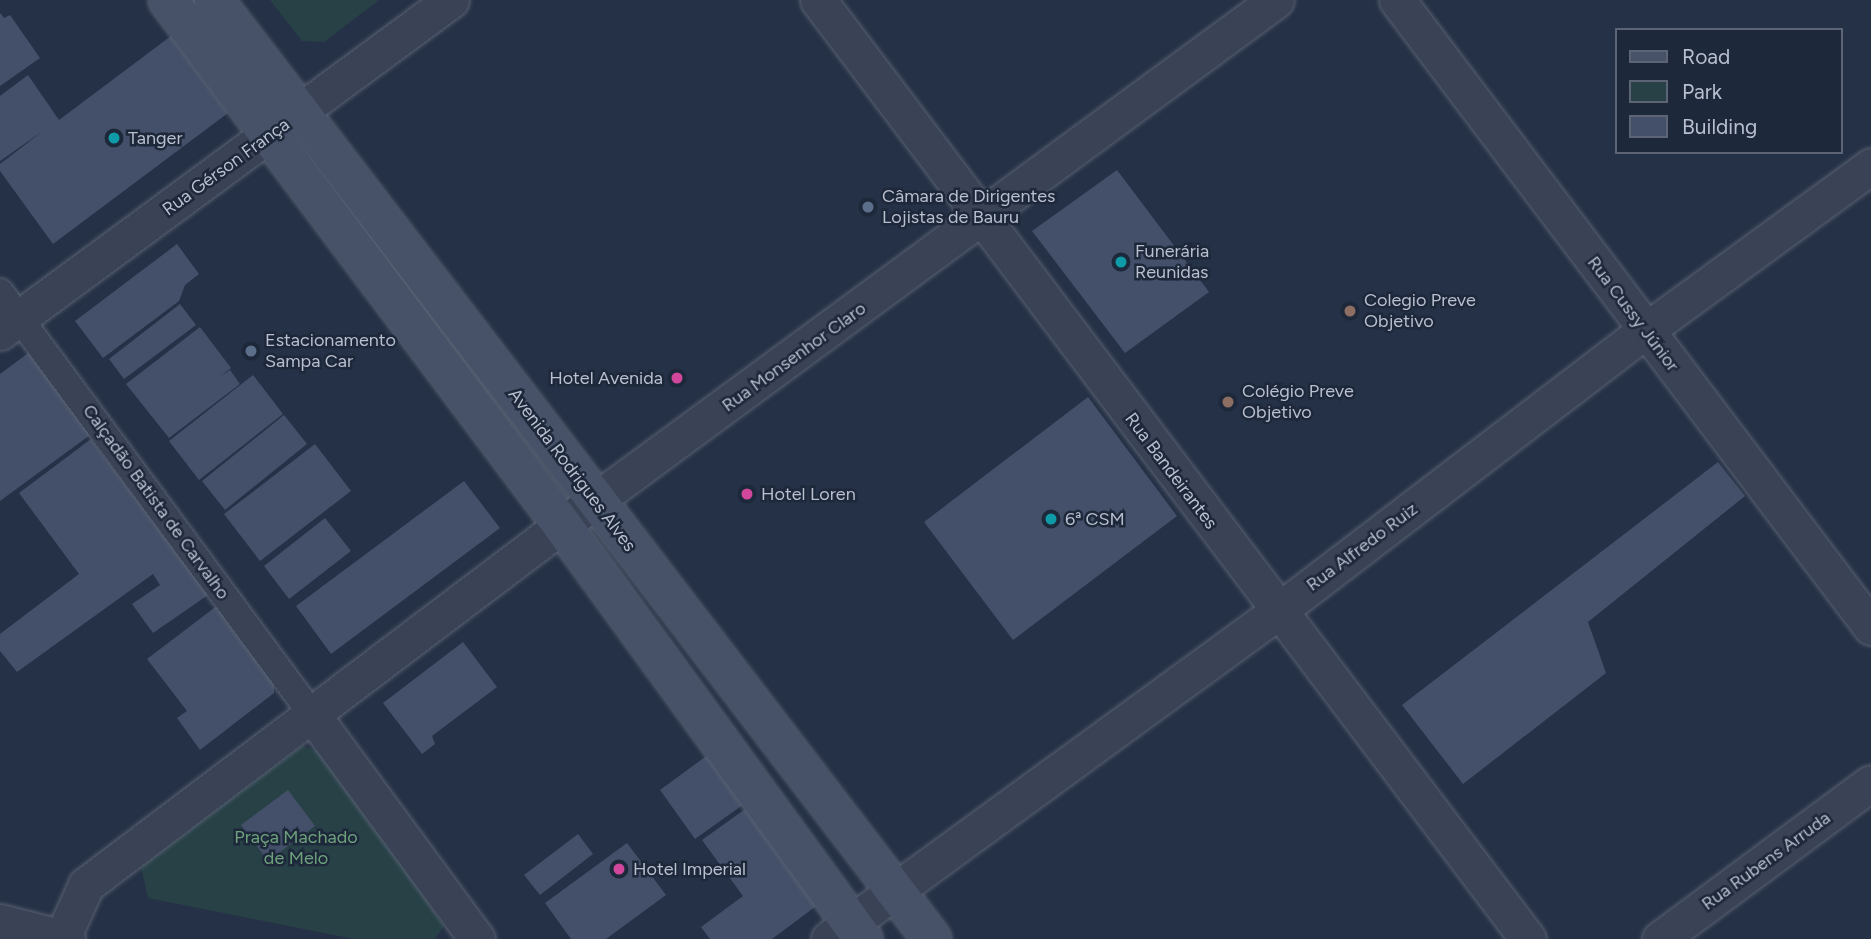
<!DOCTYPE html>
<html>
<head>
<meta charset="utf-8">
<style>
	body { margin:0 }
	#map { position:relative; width:1871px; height:939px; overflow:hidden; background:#253146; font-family:Figtree,sans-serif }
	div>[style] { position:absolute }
	.green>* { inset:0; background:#274147 }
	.building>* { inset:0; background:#445069 }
	.roads { filter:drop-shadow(0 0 2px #586172) drop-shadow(0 0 2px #586172) }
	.pedestrian>* { height:26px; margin:-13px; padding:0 13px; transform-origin:13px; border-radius:13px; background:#3a4355 }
	.minor>* { height:35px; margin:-17.5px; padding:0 17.5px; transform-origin:17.5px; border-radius:17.5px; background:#3a4355 }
	.secondary>* { height:38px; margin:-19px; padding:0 19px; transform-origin:19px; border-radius:19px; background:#475269 }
	.dots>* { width:19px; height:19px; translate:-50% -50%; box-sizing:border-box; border:4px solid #1e283b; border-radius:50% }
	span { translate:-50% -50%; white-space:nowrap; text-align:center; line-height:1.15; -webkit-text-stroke:5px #1e283b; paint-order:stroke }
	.poi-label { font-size:18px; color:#b8bfce }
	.left { translate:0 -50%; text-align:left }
	.right { translate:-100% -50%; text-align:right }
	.street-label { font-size:18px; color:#b8bfce }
	.park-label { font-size:18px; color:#6da27c }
	.legend { position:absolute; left:1615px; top:28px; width:228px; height:126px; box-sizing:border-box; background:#1e283b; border:2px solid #5c6476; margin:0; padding:9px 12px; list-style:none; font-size:21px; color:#b8bfce }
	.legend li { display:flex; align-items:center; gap:14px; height:35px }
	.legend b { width:35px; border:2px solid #5c6476 }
</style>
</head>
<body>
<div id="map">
	<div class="green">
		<div style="clip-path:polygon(270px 0,379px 0,324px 42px,302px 41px)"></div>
		<div style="clip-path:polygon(302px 746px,323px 752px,444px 926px,435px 939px,354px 939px,148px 898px,141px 867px)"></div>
	</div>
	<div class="building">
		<div style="clip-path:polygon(0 13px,4px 18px,10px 15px,40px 58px,0 86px)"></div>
		<div style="clip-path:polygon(171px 36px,228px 113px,53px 244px,0 171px,0 164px,43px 131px,0 161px,0 96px,28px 75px,59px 120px)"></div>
		<div style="clip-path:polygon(1117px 170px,1209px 292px,1125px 353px,1032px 231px)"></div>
		<div style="clip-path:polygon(177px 244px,199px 274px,185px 285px,179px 301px,103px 358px,75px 321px)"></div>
		<div style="clip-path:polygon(180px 304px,196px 325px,124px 379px,109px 359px)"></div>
		<div style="clip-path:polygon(200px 327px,231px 368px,219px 377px,230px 370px,240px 384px,169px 438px,126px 384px)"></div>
		<div style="clip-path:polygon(31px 351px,90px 435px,0 501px,0 374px)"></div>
		<div style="clip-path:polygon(253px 375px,283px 414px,199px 480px,169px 441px)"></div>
		<div style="clip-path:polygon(1088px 397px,1177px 516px,1013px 640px,924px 522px)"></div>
		<div style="clip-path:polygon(284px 415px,307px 444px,225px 510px,202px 481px)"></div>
		<div style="clip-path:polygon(91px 439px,208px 595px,153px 633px,132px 604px,160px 585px,153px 574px,17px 672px,0 651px,0 634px,79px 574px,19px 493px)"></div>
		<div style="clip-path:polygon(315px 444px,351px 491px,260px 561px,224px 514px)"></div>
		<div style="clip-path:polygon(1718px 462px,1745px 496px,1588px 622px,1606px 673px,1463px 784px,1402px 705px)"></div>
		<div style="clip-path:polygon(464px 481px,500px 528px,331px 654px,296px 606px)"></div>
		<div style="clip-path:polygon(325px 518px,351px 551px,289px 599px,264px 566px)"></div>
		<div style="clip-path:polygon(218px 605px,274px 678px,274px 693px,200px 750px,177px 718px,187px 711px,147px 659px)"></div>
		<div style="clip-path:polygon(463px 642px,497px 687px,432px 736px,435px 744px,422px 754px,383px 703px)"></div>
		<div style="clip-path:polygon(709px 754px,744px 804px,695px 839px,660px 790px)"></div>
		<div style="clip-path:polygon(288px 790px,315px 826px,268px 861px,241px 825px)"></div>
		<div style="clip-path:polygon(748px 807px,819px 904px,772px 939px,710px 939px,701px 927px,743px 896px,702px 840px)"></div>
		<div style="clip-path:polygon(578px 834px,593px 854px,540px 895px,524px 875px)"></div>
		<div style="clip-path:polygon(627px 843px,666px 895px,606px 939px,571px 939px,545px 903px)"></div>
	</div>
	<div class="roads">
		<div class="pedestrian">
			<div style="left:0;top:292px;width:523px;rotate:53.55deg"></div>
		</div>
		<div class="minor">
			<div style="left:818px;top:0;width:1177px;rotate:52.91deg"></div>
			<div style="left:1397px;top:0;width:786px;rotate:52.91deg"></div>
			<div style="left:0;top:332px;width:560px;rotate:-36.36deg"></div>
			<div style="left:311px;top:713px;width:280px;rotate:53.7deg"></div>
			<div style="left:0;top:922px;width:69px;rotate:14.2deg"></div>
			<div style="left:62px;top:938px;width:58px;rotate:-65.6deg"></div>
			<div style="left:86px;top:885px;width:597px;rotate:-37.1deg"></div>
			<div style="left:562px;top:525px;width:886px;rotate:-36.33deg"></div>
			<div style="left:829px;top:939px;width:555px;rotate:-36.13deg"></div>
			<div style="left:1277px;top:612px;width:463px;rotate:-37.4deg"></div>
			<div style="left:1645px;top:331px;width:280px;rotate:-36.1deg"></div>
			<div style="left:1660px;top:939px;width:262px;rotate:-36.5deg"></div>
		</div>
		<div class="secondary">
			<div style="left:168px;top:0;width:656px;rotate:53.11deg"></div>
			<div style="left:562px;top:525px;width:512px;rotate:53.98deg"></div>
			<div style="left:214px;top:0;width:1182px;rotate:52.6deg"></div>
		</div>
	</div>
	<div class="dots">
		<div style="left:114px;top:138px;background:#0f9aa8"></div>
		<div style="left:868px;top:207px;background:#5c6f8a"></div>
		<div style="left:1121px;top:262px;background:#0f9aa8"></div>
		<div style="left:1350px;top:311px;background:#8d6e63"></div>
		<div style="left:251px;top:351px;background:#5c6f8a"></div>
		<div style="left:677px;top:378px;background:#d1479c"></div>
		<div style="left:1228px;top:402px;background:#8d6e63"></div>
		<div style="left:747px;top:494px;background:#d1479c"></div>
		<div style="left:1051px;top:519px;background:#0f9aa8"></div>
		<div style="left:619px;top:869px;background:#d1479c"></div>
	</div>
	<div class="poi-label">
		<span class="left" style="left:128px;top:138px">Tanger</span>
		<span class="left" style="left:882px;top:207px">Câmara de Dirigentes<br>Lojistas de Bauru</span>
		<span class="left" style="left:1135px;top:262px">Funerária<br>Reunidas</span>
		<span class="left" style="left:1364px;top:311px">Colegio Preve<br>Objetivo</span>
		<span class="left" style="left:265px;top:351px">Estacionamento<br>Sampa Car</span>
		<span class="right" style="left:663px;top:378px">Hotel Avenida</span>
		<span class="left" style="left:1242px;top:402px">Colégio Preve<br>Objetivo</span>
		<span class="left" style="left:761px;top:494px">Hotel Loren</span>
		<span class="left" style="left:1065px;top:519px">6ª CSM</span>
		<span class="left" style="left:633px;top:869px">Hotel Imperial</span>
	</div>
	<div class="street-label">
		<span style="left:226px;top:167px;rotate:-36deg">Rua Gérson França</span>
		<span style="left:1633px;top:314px;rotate:53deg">Rua Cussy Júnior</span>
		<span style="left:794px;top:357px;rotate:-36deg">Rua Monsenhor Claro</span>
		<span style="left:572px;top:470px;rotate:53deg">Avenida Rodrigues Alves</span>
		<span style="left:1171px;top:471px;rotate:53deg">Rua Bandeirantes</span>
		<span style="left:156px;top:502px;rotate:54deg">Calçadão Batista de Carvalho</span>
		<span style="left:1362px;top:547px;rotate:-37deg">Rua Alfredo Ruiz</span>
		<span style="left:1766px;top:861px;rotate:-36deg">Rua Rubens Arruda</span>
	</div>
	<div class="park-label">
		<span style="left:296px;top:848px">Praça Machado<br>de Melo</span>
	</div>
	<ul class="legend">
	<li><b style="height:9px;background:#475269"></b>Road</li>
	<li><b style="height:19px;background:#274147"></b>Park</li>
	<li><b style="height:19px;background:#445069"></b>Building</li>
	</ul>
</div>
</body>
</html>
